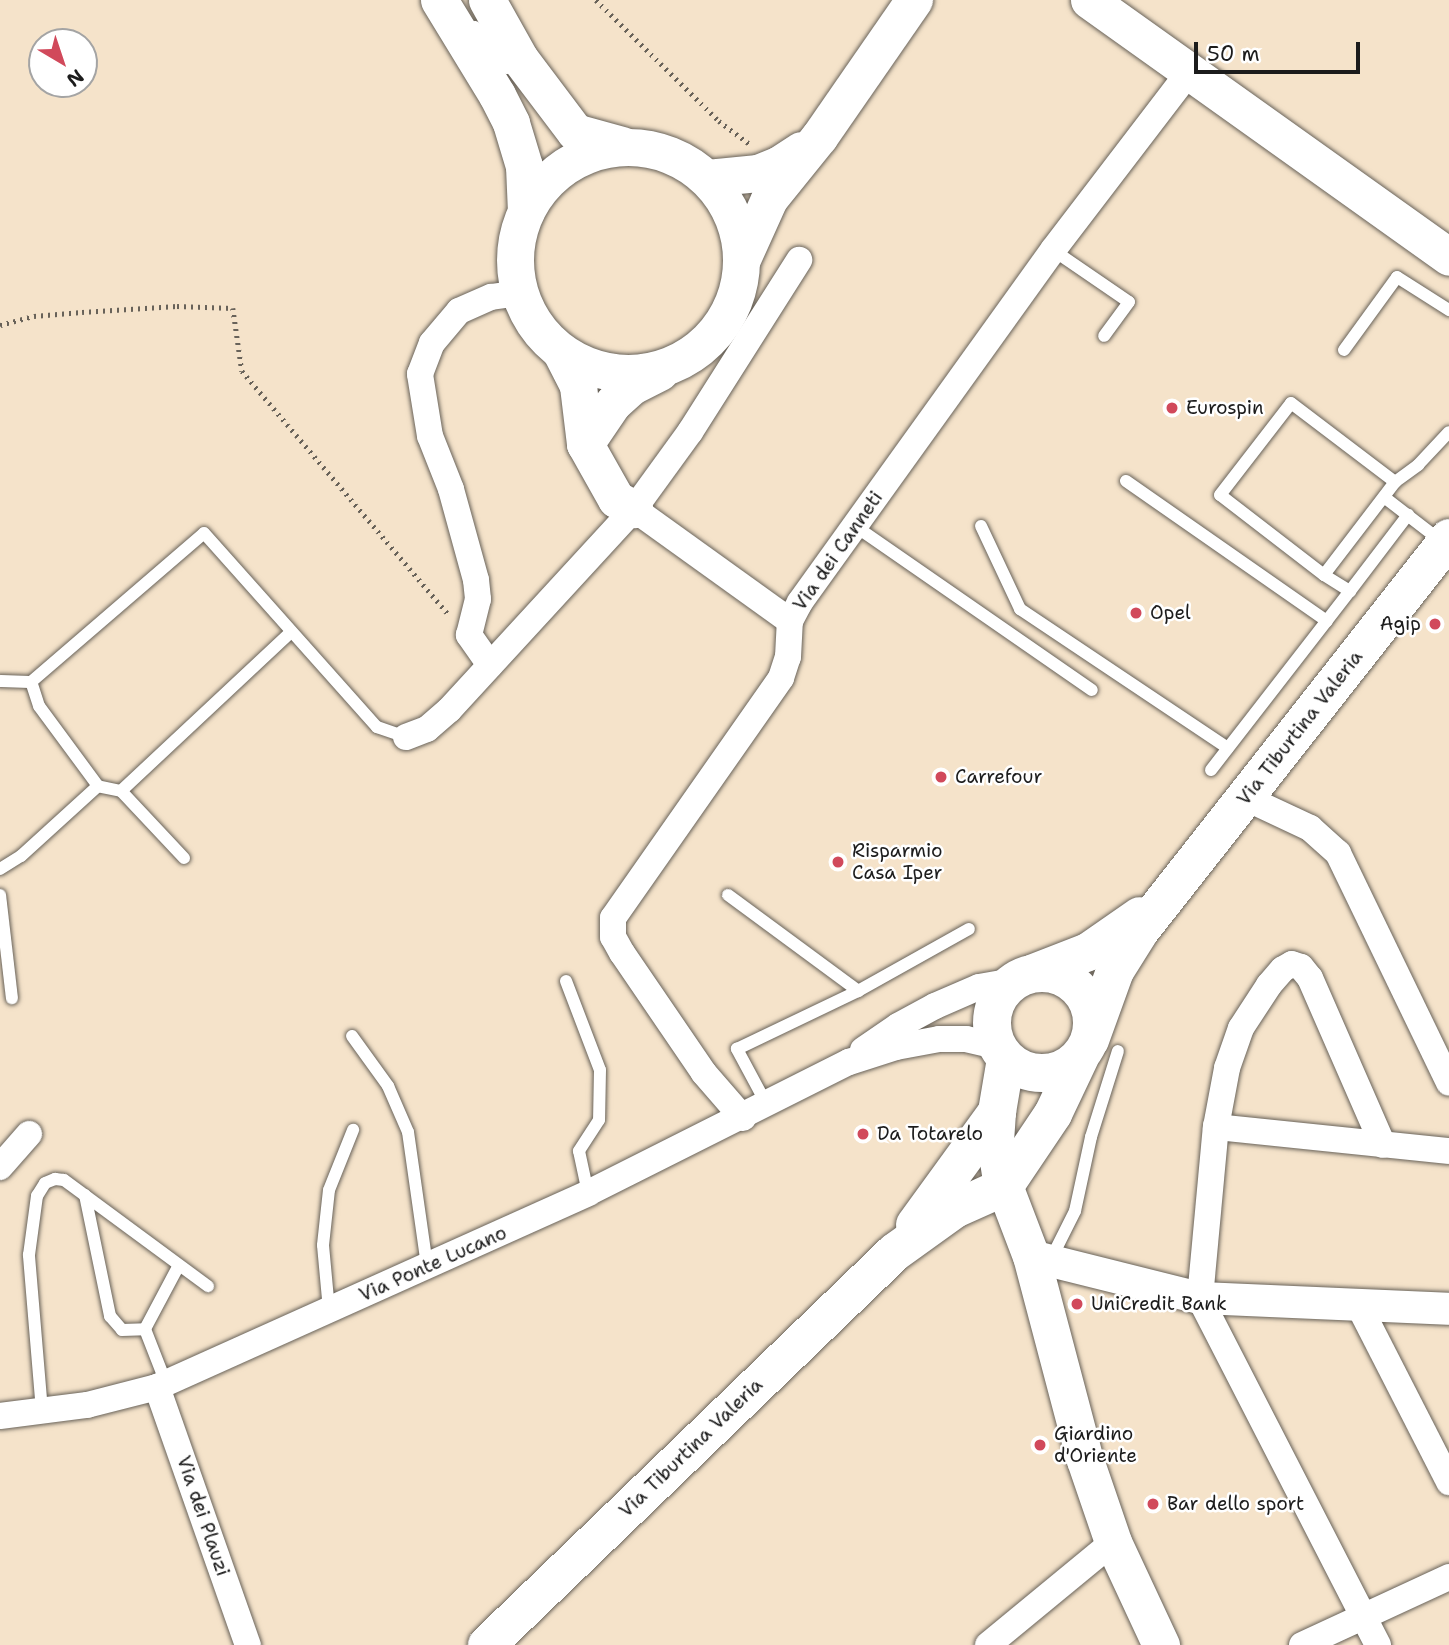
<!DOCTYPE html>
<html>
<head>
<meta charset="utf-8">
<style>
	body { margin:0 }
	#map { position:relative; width:1449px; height:1645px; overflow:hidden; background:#f5e3ca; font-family:"Shantell Sans",sans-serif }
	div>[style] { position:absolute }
	.path>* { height:4.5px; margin-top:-2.25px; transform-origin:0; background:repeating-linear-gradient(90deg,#686259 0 2px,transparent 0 7px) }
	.roads { filter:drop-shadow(0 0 2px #686259) drop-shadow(0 0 2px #686259) }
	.service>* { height:12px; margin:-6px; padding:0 6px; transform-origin:6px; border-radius:6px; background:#fff }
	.minor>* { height:26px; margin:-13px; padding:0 13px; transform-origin:13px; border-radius:13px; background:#fff }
	.tertiary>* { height:32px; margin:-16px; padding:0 16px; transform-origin:16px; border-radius:16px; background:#fff }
	.secondary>* { height:37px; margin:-18.5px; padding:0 18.5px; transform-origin:18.5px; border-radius:18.5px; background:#fff }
	.secondary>.ring { margin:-18.5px; padding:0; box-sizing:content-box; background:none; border:37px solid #fff; border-radius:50% }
	.primary>* { height:38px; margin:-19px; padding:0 19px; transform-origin:19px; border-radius:19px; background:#fff }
	.primary>.ring { margin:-19px; padding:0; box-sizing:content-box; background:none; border:38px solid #fff; border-radius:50% }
	.dots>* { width:19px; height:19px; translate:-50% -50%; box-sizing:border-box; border:4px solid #fff; border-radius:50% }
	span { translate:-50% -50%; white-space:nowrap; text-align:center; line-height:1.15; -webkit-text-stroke:5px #fff; paint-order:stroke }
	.poi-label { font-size:19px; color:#1c1c1c }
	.left { translate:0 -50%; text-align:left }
	.right { translate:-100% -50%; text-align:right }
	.street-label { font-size:19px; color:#1c1c1c }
	.north { position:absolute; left:28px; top:28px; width:70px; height:70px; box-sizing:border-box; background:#fff; border:2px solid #a4a4a4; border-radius:50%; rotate:141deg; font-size:19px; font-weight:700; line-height:28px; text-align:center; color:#1c1c1c }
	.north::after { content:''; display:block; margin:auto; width:24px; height:32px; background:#d1495b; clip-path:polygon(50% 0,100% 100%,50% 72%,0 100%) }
	.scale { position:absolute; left:1194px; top:42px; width:166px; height:32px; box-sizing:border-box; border:4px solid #1c1c1c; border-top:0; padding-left:9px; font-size:21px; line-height:24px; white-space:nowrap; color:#1c1c1c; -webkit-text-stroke:5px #fff; paint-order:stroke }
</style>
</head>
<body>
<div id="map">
	<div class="path">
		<div style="left:596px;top:0;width:173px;rotate:44.5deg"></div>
		<div style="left:719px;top:121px;width:38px;rotate:37deg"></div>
		<div style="left:0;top:325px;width:35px;rotate:-15deg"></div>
		<div style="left:34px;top:316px;width:48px;rotate:-4.8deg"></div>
		<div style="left:82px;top:312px;width:95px;rotate:-3.6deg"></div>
		<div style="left:177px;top:306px;width:56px;rotate:2deg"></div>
		<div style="left:233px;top:308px;width:64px;rotate:81.9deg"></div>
		<div style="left:242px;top:371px;width:320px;rotate:49.7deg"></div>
	</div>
	<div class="roads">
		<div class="service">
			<div style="left:475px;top:27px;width:52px;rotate:52deg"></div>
			<div style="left:1053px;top:250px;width:92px;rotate:34.4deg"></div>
			<div style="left:1129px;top:302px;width:42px;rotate:126.3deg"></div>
			<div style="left:1344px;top:350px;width:90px;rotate:-54deg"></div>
			<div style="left:1397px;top:277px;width:62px;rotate:32.4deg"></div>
			<div style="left:1291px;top:403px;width:131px;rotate:37.2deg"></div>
			<div style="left:1395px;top:482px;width:117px;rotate:127.4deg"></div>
			<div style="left:1324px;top:575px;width:131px;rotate:-142.4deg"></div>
			<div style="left:1220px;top:495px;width:116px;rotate:-52.3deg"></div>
			<div style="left:1126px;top:481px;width:245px;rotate:34.9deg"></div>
			<div style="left:1395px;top:482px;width:29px;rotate:-36deg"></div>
			<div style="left:1418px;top:465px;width:45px;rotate:-46.8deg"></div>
			<div style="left:1384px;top:497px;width:72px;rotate:37.7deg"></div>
			<div style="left:855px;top:526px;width:288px;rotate:34.7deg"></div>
			<div style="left:981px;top:526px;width:92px;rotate:64.8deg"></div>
			<div style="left:1020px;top:609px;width:250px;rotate:33.8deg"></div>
			<div style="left:1324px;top:575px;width:31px;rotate:32deg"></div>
			<div style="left:1350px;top:591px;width:96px;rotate:-52.7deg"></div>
			<div style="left:0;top:681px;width:31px;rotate:2deg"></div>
			<div style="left:1211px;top:770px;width:227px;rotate:-52.2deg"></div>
			<div style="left:121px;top:791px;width:233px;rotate:-43.1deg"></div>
			<div style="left:184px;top:858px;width:92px;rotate:-133.2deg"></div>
			<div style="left:121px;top:791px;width:24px;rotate:-168deg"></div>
			<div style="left:98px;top:786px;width:99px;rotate:-126.4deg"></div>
			<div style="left:39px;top:706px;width:25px;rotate:-108deg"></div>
			<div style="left:31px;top:682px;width:228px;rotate:-40.7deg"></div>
			<div style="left:204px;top:533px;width:260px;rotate:48.3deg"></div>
			<div style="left:377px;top:727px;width:31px;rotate:19deg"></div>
			<div style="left:0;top:869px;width:25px;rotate:-32deg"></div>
			<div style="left:21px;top:856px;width:104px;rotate:-42.3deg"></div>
			<div style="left:0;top:895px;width:104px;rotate:83.4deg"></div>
			<div style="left:728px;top:895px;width:162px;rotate:36.4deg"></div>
			<div style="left:566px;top:981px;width:95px;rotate:69.1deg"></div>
			<div style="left:600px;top:1070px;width:50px;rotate:91.1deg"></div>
			<div style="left:599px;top:1120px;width:37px;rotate:123deg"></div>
			<div style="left:579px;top:1151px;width:43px;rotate:77.9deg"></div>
			<div style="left:352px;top:1036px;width:62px;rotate:54.2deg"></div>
			<div style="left:388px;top:1086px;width:50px;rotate:66.5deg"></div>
			<div style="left:408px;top:1132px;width:135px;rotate:81.9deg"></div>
			<div style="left:767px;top:1105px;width:64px;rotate:-118.2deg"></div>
			<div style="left:737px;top:1049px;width:134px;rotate:-25.6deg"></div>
			<div style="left:858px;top:991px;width:127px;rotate:-29.2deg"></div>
			<div style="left:85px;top:1195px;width:124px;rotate:78.3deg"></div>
			<div style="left:110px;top:1316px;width:18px;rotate:49deg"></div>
			<div style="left:122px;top:1330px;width:23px;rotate:-2deg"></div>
			<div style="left:1051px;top:1259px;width:54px;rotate:-63.4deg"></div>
			<div style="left:1075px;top:1211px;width:76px;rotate:-77.8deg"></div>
			<div style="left:1091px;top:1137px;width:90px;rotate:-72.6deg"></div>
			<div style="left:329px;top:1310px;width:65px;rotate:-95.3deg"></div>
			<div style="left:323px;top:1245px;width:55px;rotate:-83.8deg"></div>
			<div style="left:329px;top:1190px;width:65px;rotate:-68.2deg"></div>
			<div style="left:166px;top:1383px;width:58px;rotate:-111.3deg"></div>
			<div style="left:145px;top:1329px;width:72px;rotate:-62deg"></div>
			<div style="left:42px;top:1411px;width:157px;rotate:-94.8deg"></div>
			<div style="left:29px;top:1255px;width:60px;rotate:-82.3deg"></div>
			<div style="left:37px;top:1196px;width:15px;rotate:-58deg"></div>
			<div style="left:45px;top:1183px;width:11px;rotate:-22deg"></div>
			<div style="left:55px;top:1179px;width:9px;rotate:6deg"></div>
			<div style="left:64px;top:1180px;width:179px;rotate:36.4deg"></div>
		</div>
		<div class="minor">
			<div style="left:634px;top:509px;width:192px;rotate:35.7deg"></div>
			<div style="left:490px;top:665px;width:37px;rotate:-125deg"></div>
			<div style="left:469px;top:635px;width:37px;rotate:-76deg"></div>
			<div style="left:478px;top:599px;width:19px;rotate:-96deg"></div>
			<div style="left:476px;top:580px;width:94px;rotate:-105.4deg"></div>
			<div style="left:451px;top:489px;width:57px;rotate:-111.6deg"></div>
			<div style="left:430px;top:436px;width:63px;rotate:-99.2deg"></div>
			<div style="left:420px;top:374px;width:33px;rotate:-69deg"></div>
			<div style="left:432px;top:343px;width:42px;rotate:-49.8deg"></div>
			<div style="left:459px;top:311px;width:35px;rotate:-24deg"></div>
			<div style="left:491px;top:297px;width:28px;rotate:-8deg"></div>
			<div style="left:406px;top:737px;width:22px;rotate:-21deg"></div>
			<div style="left:427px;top:729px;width:29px;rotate:-41deg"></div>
			<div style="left:449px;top:710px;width:273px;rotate:-47.4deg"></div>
			<div style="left:634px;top:509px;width:95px;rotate:-54deg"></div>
			<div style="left:690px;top:432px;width:204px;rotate:-57.6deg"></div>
			<div style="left:1246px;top:798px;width:71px;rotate:25.1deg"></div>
			<div style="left:1310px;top:828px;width:38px;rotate:42deg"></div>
			<div style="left:1338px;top:853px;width:255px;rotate:64.2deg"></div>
			<div style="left:863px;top:1050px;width:42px;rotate:-34.4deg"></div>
			<div style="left:898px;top:1026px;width:42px;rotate:-28.4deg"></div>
			<div style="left:935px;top:1006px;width:48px;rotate:-23.4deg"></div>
			<div style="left:979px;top:987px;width:36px;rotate:-10deg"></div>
			<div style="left:743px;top:1118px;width:60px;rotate:-130.9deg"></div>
			<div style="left:704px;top:1073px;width:145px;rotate:-124.3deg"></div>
			<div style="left:622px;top:953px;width:18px;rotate:-119deg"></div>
			<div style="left:613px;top:937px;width:19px;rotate:-90deg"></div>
			<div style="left:613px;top:918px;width:293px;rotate:-55deg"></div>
			<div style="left:781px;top:678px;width:22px;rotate:-72deg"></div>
			<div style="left:788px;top:657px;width:36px;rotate:-87deg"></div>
			<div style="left:790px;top:621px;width:21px;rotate:-62deg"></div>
			<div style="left:800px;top:602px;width:433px;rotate:-54.3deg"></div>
			<div style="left:1053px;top:250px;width:225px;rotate:-52.6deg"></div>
			<div style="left:1216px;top:1127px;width:60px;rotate:-79.4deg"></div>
			<div style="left:1227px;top:1068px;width:42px;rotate:-70.7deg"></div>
			<div style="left:1241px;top:1028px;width:51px;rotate:-56.9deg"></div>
			<div style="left:1269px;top:985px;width:21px;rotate:-49deg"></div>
			<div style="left:1283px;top:969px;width:10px;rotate:-29deg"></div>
			<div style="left:1292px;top:964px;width:9px;rotate:18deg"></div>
			<div style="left:1301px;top:967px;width:14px;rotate:51deg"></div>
			<div style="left:1310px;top:978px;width:182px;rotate:66.4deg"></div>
			<div style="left:0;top:1167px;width:44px;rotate:-48.7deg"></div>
			<div style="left:1359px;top:1306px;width:198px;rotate:62.9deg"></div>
			<div style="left:157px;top:1387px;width:274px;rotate:70.6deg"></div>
			<div style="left:0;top:1416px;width:88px;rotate:-7.2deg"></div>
			<div style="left:87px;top:1405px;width:72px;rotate:-14.4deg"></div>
			<div style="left:157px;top:1387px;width:473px;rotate:-24.2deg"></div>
			<div style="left:588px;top:1193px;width:292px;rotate:-26.7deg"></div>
			<div style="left:849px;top:1062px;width:49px;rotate:-17.7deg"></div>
			<div style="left:896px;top:1047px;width:44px;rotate:-10.5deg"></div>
			<div style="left:939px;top:1039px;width:27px"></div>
			<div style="left:966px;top:1039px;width:31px;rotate:13deg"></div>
			<div style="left:988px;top:1645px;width:162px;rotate:-39.5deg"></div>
			<div style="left:1302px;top:1645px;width:162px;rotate:-24.8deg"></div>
			<div style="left:1378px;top:1645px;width:390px;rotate:-117.2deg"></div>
			<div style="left:1200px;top:1298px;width:172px;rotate:-84.7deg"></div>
			<div style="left:1216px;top:1127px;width:234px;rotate:5.9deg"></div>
		</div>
		<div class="tertiary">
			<div style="left:1031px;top:1256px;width:174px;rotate:14deg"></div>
			<div style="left:1200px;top:1298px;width:249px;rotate:2.5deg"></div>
		</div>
		<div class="secondary">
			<div style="left:439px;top:0;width:111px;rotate:58.6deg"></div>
			<div style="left:497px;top:95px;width:31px;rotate:63deg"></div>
			<div style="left:511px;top:123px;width:45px;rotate:73.2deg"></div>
			<div style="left:524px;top:166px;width:45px;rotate:87.5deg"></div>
			<div style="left:487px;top:0;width:68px;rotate:60.8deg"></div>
			<div style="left:520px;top:59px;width:91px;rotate:53deg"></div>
			<div style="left:575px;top:132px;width:49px;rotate:15.5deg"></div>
			<div style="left:1089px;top:0;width:442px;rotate:35.5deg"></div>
			<div class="ring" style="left:515px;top:147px;width:189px;height:189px"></div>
			<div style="left:707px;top:178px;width:51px;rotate:-5.6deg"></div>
			<div style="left:758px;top:173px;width:22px;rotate:-22deg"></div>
			<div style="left:778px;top:165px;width:27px;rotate:-33deg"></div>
			<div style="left:742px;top:259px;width:66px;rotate:-65.8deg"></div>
			<div style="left:769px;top:199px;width:80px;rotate:-51.1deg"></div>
			<div style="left:819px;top:137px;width:167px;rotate:-55.3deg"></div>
			<div style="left:562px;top:354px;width:36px;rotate:63deg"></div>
			<div style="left:578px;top:386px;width:58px;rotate:83.1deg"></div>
			<div style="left:585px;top:444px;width:63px;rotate:60.6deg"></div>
			<div style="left:616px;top:499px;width:21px;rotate:29deg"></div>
			<div style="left:585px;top:444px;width:50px;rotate:-55.7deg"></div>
			<div style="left:613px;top:403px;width:25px;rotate:-42deg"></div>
			<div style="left:632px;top:386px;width:31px;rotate:-27deg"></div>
			<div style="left:997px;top:1112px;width:30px;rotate:94deg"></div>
			<div style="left:995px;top:1142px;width:33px;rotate:81deg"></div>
			<div style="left:1000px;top:1175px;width:87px;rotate:69.1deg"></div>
			<div style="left:1031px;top:1256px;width:211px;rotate:75.2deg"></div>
			<div style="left:1085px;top:1460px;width:87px;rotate:71.1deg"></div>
			<div style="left:1113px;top:1542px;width:114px;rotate:65deg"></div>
		</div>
		<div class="primary">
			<div class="ring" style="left:992px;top:973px;width:62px;height:62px"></div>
			<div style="left:1034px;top:973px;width:58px;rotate:-21.3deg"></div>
			<div style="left:1088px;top:952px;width:63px;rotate:-34.7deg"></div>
			<div style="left:1090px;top:1040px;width:73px;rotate:-70.1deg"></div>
			<div style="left:1115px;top:971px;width:47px;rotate:-58deg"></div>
			<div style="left:1140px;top:931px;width:500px;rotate:-51.8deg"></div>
			<div style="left:915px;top:1225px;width:140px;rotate:-54deg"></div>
			<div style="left:997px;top:1112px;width:54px;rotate:-80.4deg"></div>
			<div style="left:487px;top:1645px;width:566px;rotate:-43.93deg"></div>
			<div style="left:895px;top:1252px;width:74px;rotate:-35.6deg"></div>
			<div style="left:955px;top:1209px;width:54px;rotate:-24.2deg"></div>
			<div style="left:1004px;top:1187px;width:88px;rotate:-56.1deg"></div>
			<div style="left:1053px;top:1114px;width:63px;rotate:-64.7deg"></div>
		</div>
	</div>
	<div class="dots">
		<div style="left:1172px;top:408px;background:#d1495b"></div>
		<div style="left:1136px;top:613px;background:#d1495b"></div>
		<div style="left:1435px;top:624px;background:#d1495b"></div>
		<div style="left:941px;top:777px;background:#d1495b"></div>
		<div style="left:838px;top:862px;background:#d1495b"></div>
		<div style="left:863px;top:1134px;background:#d1495b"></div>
		<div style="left:1077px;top:1304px;background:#d1495b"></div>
		<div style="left:1040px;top:1445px;background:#d1495b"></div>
		<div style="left:1153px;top:1504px;background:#d1495b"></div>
	</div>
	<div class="poi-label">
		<span class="left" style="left:1186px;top:408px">Eurospin</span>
		<span class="left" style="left:1150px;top:613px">Opel</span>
		<span class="right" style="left:1421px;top:624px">Agip</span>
		<span class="left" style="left:955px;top:777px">Carrefour</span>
		<span class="left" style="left:852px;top:862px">Risparmio<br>Casa Iper</span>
		<span class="left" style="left:877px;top:1134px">Da Totarelo</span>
		<span class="left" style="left:1091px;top:1304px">UniCredit Bank</span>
		<span class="left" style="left:1054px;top:1445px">Giardino<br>d'Oriente</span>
		<span class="left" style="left:1167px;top:1504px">Bar dello sport</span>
	</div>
	<div class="street-label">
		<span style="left:838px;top:551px;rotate:-55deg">Via dei Canneti</span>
		<span style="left:1300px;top:728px;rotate:-52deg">Via Tiburtina Valeria</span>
		<span style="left:433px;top:1264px;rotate:-24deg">Via Ponte Lucano</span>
		<span style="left:691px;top:1448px;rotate:-44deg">Via Tiburtina Valeria</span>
		<span style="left:203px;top:1516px;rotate:71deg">Via dei Plauzi</span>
	</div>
	<div class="north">N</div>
	<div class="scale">50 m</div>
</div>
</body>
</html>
